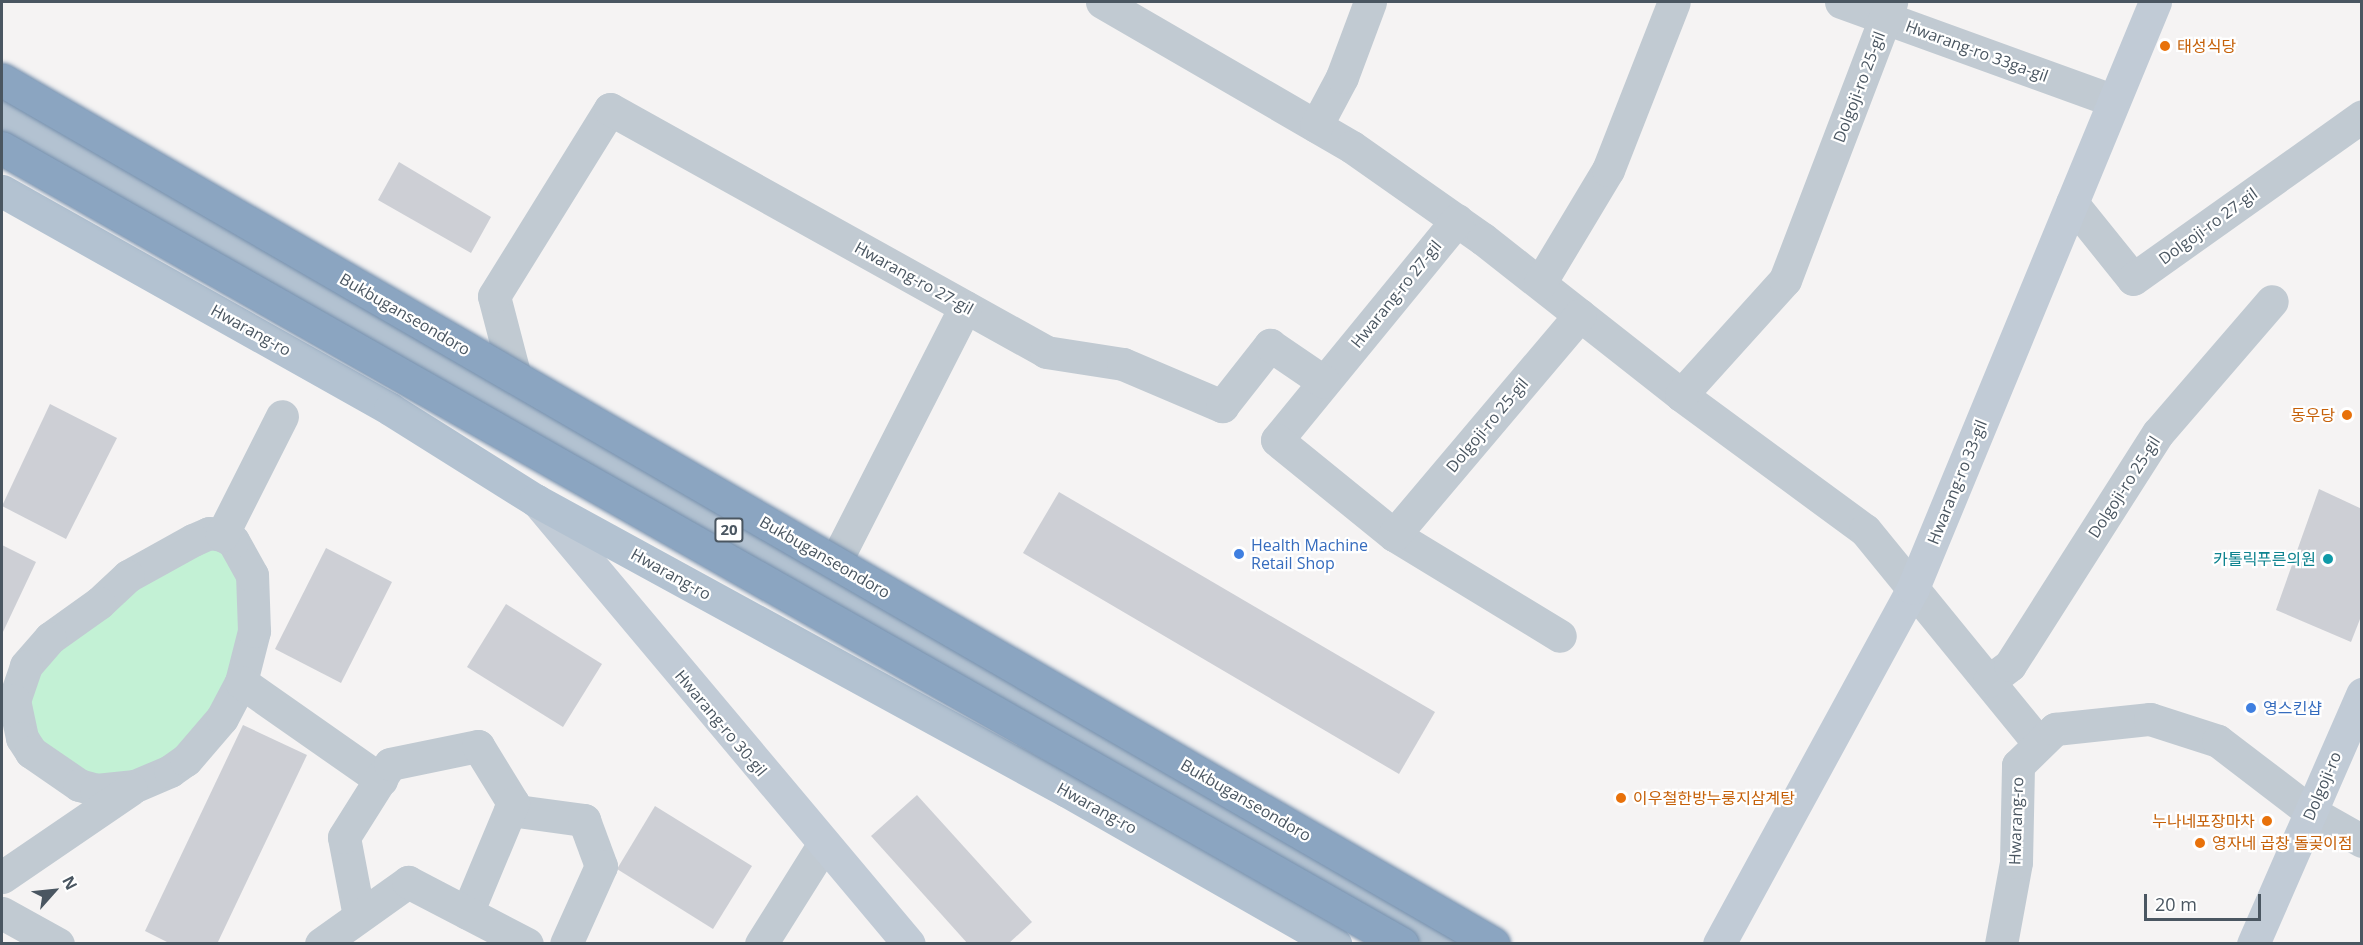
<!DOCTYPE html>
<html>
<head>
<meta charset="utf-8">
<style>
	body { margin:0 }
	#map { position:relative; width:2363px; height:945px; overflow:hidden; background:#f5f3f3; font-family:"Open Sans","Noto Sans KR",sans-serif }
	div>[style] { position:absolute }
	.green>* { inset:0; background:#c3f1d5 }
	.building>* { inset:0; background:#cdcfd5 }
	.street>* { height:33px; margin:-16.5px; padding:0 16.5px; transform-origin:16.5px; border-radius:16.5px; background:#c1cad2 }
	.secondary>* { height:33px; margin:-16.5px; padding:0 16.5px; transform-origin:16.5px; border-radius:16.5px; background:#c1cbd6 }
	.primary>* { height:33px; margin:-16.5px; padding:0 16.5px; transform-origin:16.5px; border-radius:16.5px; background:#b3c2d1 }
	.bridges { filter:drop-shadow(0 0 2px #7690ad) drop-shadow(0 0 2px #7690ad) }
	.highway-bridge>* { height:33px; margin:-16.5px; padding:0 16.5px; transform-origin:16.5px; border-radius:16.5px; background:#8ba5c1 }
	.dots>* { width:16px; height:16px; translate:-50% -50%; box-sizing:border-box; border:3px solid #fff; border-radius:50% }
	span { translate:-50% -50%; white-space:nowrap; text-align:center; line-height:1.15; -webkit-text-stroke:4.5px #fff; paint-order:stroke }
	.shield-label span { padding:2px 4px; background:#fff; border:2px solid; border-radius:4px; -webkit-text-stroke-width:0 }
	.shield-label { font-size:15px; color:#4a5661; font-weight:700 }
	.food-label { font-size:16px; color:#c56008 }
	.left { translate:0 -50%; text-align:left }
	.right { translate:-100% -50%; text-align:right }
	.street-label { font-size:16px; color:#4a5661 }
	.shop-label { font-size:16px; color:#366cbe }
	.culture-label { font-size:16px; color:#0d838f }
	.frame { position:absolute; inset:0; border:3px solid #4a5661; pointer-events:none }
	.north { position:absolute; left:24px; top:861px; width:60px; height:60px; -webkit-text-stroke:4px #fff; paint-order:stroke; rotate:63deg; font-size:16px; font-weight:700; line-height:24px; text-align:center; color:#4a5661 }
	.north::after { content:''; display:block; margin:auto; width:21px; height:27px; background:#4a5661; clip-path:polygon(50% 0,100% 100%,50% 72%,0 100%) }
	.scale { position:absolute; left:2144px; top:894px; width:117px; height:27px; box-sizing:border-box; border:3px solid #4a5661; border-top:0; padding-left:8px; font-size:18px; line-height:21px; white-space:nowrap; color:#4a5661; -webkit-text-stroke:4px #fff; paint-order:stroke }
</style>
</head>
<body>
<div id="map">
	<div class="green">
		<div style="clip-path:polygon(233px 541px,254px 631px,210px 734px,114px 789px,46px 763px,14px 700px,84px 614px,162px 557px)"></div>
	</div>
	<div class="building">
		<div style="clip-path:polygon(399px 162px,491px 217px,471px 253px,378px 200px)"></div>
		<div style="clip-path:polygon(50px 404px,117px 438px,66px 539px,2px 506px)"></div>
		<div style="clip-path:polygon(2319px 489px,2362px 509px,2362px 614px,2351px 642px,2276px 610px)"></div>
		<div style="clip-path:polygon(1059px 492px,1435px 712px,1399px 774px,1023px 553px)"></div>
		<div style="clip-path:polygon(2px 545px,36px 562px,2px 634px)"></div>
		<div style="clip-path:polygon(326px 548px,392px 582px,341px 683px,275px 649px)"></div>
		<div style="clip-path:polygon(506px 604px,602px 664px,563px 727px,467px 667px)"></div>
		<div style="clip-path:polygon(243px 725px,307px 755px,217px 944px,171px 944px,145px 931px)"></div>
		<div style="clip-path:polygon(917px 795px,1032px 922px,1008px 944px,968px 944px,871px 836px)"></div>
		<div style="clip-path:polygon(655px 806px,752px 866px,713px 929px,617px 869px)"></div>
	</div>
	<div class="street">
		<div style="left:1102px;top:2px;width:289px;rotate:30.1deg"></div>
		<div style="left:1352px;top:147px;width:160px;rotate:35.1deg"></div>
		<div style="left:1483px;top:239px;width:252px;rotate:38.2deg"></div>
		<div style="left:1681px;top:395px;width:228px;rotate:36.3deg"></div>
		<div style="left:1865px;top:530px;width:274px;rotate:50.8deg"></div>
		<div style="left:1841px;top:2px;width:290px;rotate:19.9deg"></div>
		<div style="left:1316px;top:126px;width:55px;rotate:-62deg"></div>
		<div style="left:1342px;top:77px;width:80px;rotate:-69.5deg"></div>
		<div style="left:2072px;top:203px;width:97px;rotate:51.2deg"></div>
		<div style="left:2133px;top:279px;width:281px;rotate:-35.4deg"></div>
		<div style="left:1457px;top:220px;width:284px;rotate:129.3deg"></div>
		<div style="left:1277px;top:440px;width:151px;rotate:39.1deg"></div>
		<div style="left:1394px;top:535px;width:194px;rotate:31.3deg"></div>
		<div style="left:1540px;top:283px;width:132px;rotate:-59deg"></div>
		<div style="left:1608px;top:170px;width:180px;rotate:-68.6deg"></div>
		<div style="left:1681px;top:395px;width:155px;rotate:-47.9deg"></div>
		<div style="left:1785px;top:280px;width:298px;rotate:-69.1deg"></div>
		<div style="left:521px;top:400px;width:107px;rotate:-104.6deg"></div>
		<div style="left:494px;top:296px;width:220px;rotate:-58.2deg"></div>
		<div style="left:610px;top:109px;width:499px;rotate:29.1deg"></div>
		<div style="left:1046px;top:352px;width:78px;rotate:8.9deg"></div>
		<div style="left:1123px;top:364px;width:108px;rotate:23deg"></div>
		<div style="left:1222px;top:406px;width:78px;rotate:-51.8deg"></div>
		<div style="left:1270px;top:345px;width:65px;rotate:34.4deg"></div>
		<div style="left:222px;top:535px;width:13px;rotate:-171deg"></div>
		<div style="left:209px;top:533px;width:17px;rotate:156deg"></div>
		<div style="left:193px;top:540px;width:74px;rotate:151deg"></div>
		<div style="left:128px;top:576px;width:40px;rotate:137deg"></div>
		<div style="left:99px;top:603px;width:60px;rotate:144.5deg"></div>
		<div style="left:50px;top:638px;width:37px;rotate:131deg"></div>
		<div style="left:26px;top:666px;width:36px;rotate:109deg"></div>
		<div style="left:14px;top:700px;width:39px;rotate:78deg"></div>
		<div style="left:22px;top:738px;width:17px;rotate:57deg"></div>
		<div style="left:31px;top:752px;width:58px;rotate:34.5deg"></div>
		<div style="left:79px;top:785px;width:18px;rotate:16deg"></div>
		<div style="left:96px;top:790px;width:39px;rotate:-6deg"></div>
		<div style="left:135px;top:786px;width:38px;rotate:-23deg"></div>
		<div style="left:170px;top:771px;width:19px;rotate:-35deg"></div>
		<div style="left:186px;top:760px;width:55px;rotate:-49.4deg"></div>
		<div style="left:222px;top:718px;width:41px;rotate:-62.2deg"></div>
		<div style="left:241px;top:682px;width:53px;rotate:-75.7deg"></div>
		<div style="left:254px;top:631px;width:56px;rotate:-92deg"></div>
		<div style="left:252px;top:575px;width:39px;rotate:-119deg"></div>
		<div style="left:233px;top:541px;width:13px;rotate:-151deg"></div>
		<div style="left:222px;top:535px;width:133px;rotate:-63.2deg"></div>
		<div style="left:1394px;top:535px;width:288px;rotate:-49.8deg"></div>
		<div style="left:824px;top:584px;width:311px;rotate:-63deg"></div>
		<div style="left:1989px;top:681px;width:26px;rotate:-37deg"></div>
		<div style="left:2010px;top:665px;width:275px;rotate:-57.5deg"></div>
		<div style="left:2158px;top:433px;width:174px;rotate:-49.2deg"></div>
		<div style="left:241px;top:682px;width:171px;rotate:35deg"></div>
		<div style="left:510px;top:810px;width:75px;rotate:7.7deg"></div>
		<div style="left:584px;top:820px;width:49px;rotate:69.7deg"></div>
		<div style="left:601px;top:866px;width:85px;rotate:114.2deg"></div>
		<div style="left:2px;top:877px;width:156px;rotate:-34.3deg"></div>
		<div style="left:2px;top:913px;width:64px;rotate:29deg"></div>
		<div style="left:359px;top:916px;width:80px;rotate:-100.8deg"></div>
		<div style="left:344px;top:837px;width:86px;rotate:-57.8deg"></div>
		<div style="left:390px;top:764px;width:90px;rotate:-11.6deg"></div>
		<div style="left:478px;top:746px;width:67px;rotate:58.4deg"></div>
		<div style="left:513px;top:803px;width:119px;rotate:112.7deg"></div>
		<div style="left:321px;top:944px;width:107px;rotate:-35.5deg"></div>
		<div style="left:408px;top:882px;width:134px;rotate:27.5deg"></div>
		<div style="left:761px;top:944px;width:117px;rotate:-57.9deg"></div>
		<div style="left:2001px;top:944px;width:83px;rotate:-79.6deg"></div>
		<div style="left:2016px;top:862px;width:97px;rotate:-88.8deg"></div>
		<div style="left:2018px;top:765px;width:52px;rotate:-44.2deg"></div>
		<div style="left:2055px;top:729px;width:96px;rotate:-6deg"></div>
		<div style="left:2150px;top:719px;width:71px;rotate:17.9deg"></div>
		<div style="left:2218px;top:741px;width:117px;rotate:37.4deg"></div>
		<div style="left:2311px;top:812px;width:59px;rotate:29.6deg"></div>
	</div>
	<div class="secondary">
		<div style="left:537px;top:501px;width:578px;rotate:49.98deg"></div>
		<div style="left:1719px;top:944px;width:405px;rotate:-61.4deg"></div>
		<div style="left:1913px;top:588px;width:634px;rotate:-67.56deg"></div>
		<div style="left:2253px;top:944px;width:273px;rotate:-66.4deg"></div>
	</div>
	<div class="primary">
		<div style="left:2px;top:116px;width:1674px;rotate:29.64deg"></div>
		<div style="left:2px;top:191px;width:445px;rotate:29.3deg"></div>
		<div style="left:390px;top:409px;width:171px;rotate:32.1deg"></div>
		<div style="left:535px;top:500px;width:606px;rotate:28.68deg"></div>
		<div style="left:1067px;top:791px;width:309px;rotate:29.7deg"></div>
	</div>
	<div class="bridges">
		<div class="highway-bridge">
			<div style="left:2px;top:80px;width:1723px;rotate:30.09deg"></div>
			<div style="left:2px;top:148px;width:1610px;rotate:29.62deg"></div>
		</div>
	</div>
	<div class="dots">
		<div style="left:2165px;top:46px;background:#e8710a"></div>
		<div style="left:2347px;top:415px;background:#e8710a"></div>
		<div style="left:1239px;top:554px;background:#3f7fe0"></div>
		<div style="left:2328px;top:559px;background:#0f9aa8"></div>
		<div style="left:2251px;top:708px;background:#3f7fe0"></div>
		<div style="left:1621px;top:798px;background:#e8710a"></div>
		<div style="left:2267px;top:821px;background:#e8710a"></div>
		<div style="left:2200px;top:843px;background:#e8710a"></div>
	</div>
	<div class="shield-label">
		<span style="left:729px;top:530px">20</span>
	</div>
	<div class="food-label">
		<span class="left" style="left:2177px;top:46px">태성식당</span>
		<span class="right" style="left:2335px;top:415px">동우당</span>
		<span class="left" style="left:1633px;top:798px">이우철한방누룽지삼계탕</span>
		<span class="right" style="left:2255px;top:821px">누나네포장마차</span>
		<span class="left" style="left:2212px;top:843px">영자네 곱창 돌곶이점</span>
	</div>
	<div class="street-label">
		<span style="left:1977px;top:51px;rotate:20deg">Hwarang-ro 33ga-gil</span>
		<span style="left:1859px;top:87px;rotate:-69deg">Dolgoji-ro 25-gil</span>
		<span style="left:2208px;top:226px;rotate:-36deg">Dolgoji-ro 27-gil</span>
		<span style="left:914px;top:278px;rotate:29deg">Hwarang-ro 27-gil</span>
		<span style="left:1396px;top:294px;rotate:-51deg">Hwarang-ro 27-gil</span>
		<span style="left:405px;top:314px;rotate:30deg">Bukbuganseondoro</span>
		<span style="left:251px;top:330px;rotate:29deg">Hwarang-ro</span>
		<span style="left:1487px;top:425px;rotate:-50deg">Dolgoji-ro 25-gil</span>
		<span style="left:1957px;top:482px;rotate:-68deg">Hwarang-ro 33-gil</span>
		<span style="left:2124px;top:487px;rotate:-57deg">Dolgoji-ro 25-gil</span>
		<span style="left:825px;top:557px;rotate:30deg">Bukbuganseondoro</span>
		<span style="left:671px;top:574px;rotate:29deg">Hwarang-ro</span>
		<span style="left:721px;top:723px;rotate:50deg">Hwarang-ro 30-gil</span>
		<span style="left:2322px;top:786px;rotate:-67deg">Dolgoji-ro</span>
		<span style="left:1246px;top:800px;rotate:30deg">Bukbuganseondoro</span>
		<span style="left:1097px;top:808px;rotate:29deg">Hwarang-ro</span>
		<span style="left:2016px;top:821px;rotate:-88deg">Hwarang-ro</span>
	</div>
	<div class="shop-label">
		<span class="left" style="left:1251px;top:554px">Health Machine<br>Retail Shop</span>
		<span class="left" style="left:2263px;top:708px">영스킨샵</span>
	</div>
	<div class="culture-label">
		<span class="right" style="left:2316px;top:559px">카톨릭푸른의원</span>
	</div>
	<div class="frame"></div>
	<div class="north">N</div>
	<div class="scale">20 m</div>
</div>
</body>
</html>
